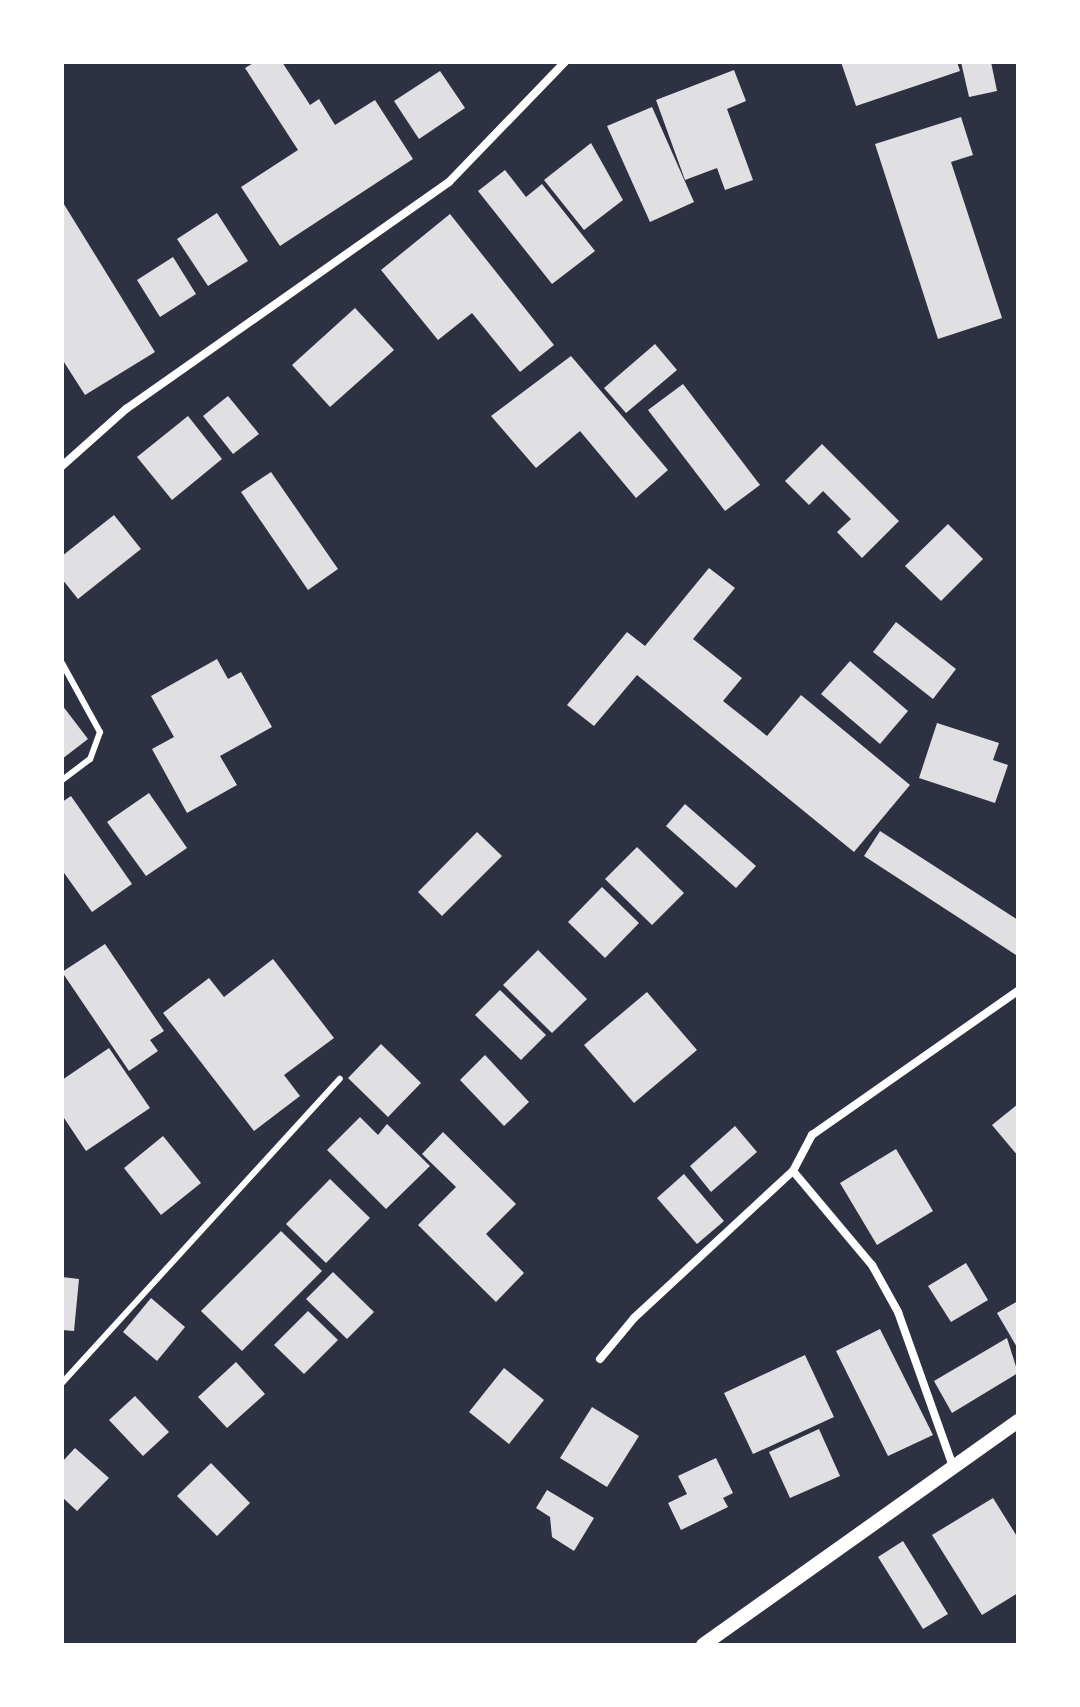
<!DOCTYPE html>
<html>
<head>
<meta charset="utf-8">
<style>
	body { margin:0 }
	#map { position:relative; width:1080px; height:1707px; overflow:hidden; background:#2d3142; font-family:"DejaVu Sans",sans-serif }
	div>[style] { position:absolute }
	.building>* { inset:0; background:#e0e0e3 }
	.service>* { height:6px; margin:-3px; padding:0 3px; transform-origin:3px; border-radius:3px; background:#fff }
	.minor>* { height:8px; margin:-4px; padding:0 4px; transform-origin:4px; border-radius:4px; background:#fff }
	.tertiary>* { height:14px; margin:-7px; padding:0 7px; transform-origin:7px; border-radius:7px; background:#fff }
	span { translate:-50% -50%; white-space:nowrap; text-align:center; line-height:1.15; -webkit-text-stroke:7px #fff; paint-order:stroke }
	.frame { position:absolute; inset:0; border:64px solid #fff; pointer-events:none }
</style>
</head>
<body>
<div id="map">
	<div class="building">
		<div style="clip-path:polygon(255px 62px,282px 62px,310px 105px,319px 99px,335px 125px,375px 100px,413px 159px,280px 246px,241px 187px,298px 150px,245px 68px)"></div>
		<div style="clip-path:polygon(841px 62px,957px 62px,960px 71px,856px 106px)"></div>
		<div style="clip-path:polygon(961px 62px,991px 62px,997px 91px,969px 97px)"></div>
		<div style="clip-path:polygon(734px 70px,746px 101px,727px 109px,753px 180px,725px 190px,717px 168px,685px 180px,656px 100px)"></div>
		<div style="clip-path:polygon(440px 71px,465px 108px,419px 139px,394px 101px)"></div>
		<div style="clip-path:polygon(652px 107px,694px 202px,650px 222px,607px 126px)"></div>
		<div style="clip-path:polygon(961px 117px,973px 155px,951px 162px,1002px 318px,938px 339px,875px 144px)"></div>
		<div style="clip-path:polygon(591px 143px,623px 200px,584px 230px,544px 180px)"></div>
		<div style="clip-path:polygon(505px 170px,526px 197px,542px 184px,595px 251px,552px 284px,478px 191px)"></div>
		<div style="clip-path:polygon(62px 201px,155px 352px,85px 395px,62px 359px)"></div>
		<div style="clip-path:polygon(217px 213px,248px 261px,208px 286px,177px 239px)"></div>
		<div style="clip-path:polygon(450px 214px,554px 345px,520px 372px,472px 313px,438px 340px,381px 270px)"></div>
		<div style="clip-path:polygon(173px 257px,196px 294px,160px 317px,137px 280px)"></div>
		<div style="clip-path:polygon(355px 308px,394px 350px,330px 407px,292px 365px)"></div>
		<div style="clip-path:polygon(655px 344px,677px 370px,626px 413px,604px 388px)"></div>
		<div style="clip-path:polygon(571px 356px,668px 470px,636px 498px,580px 431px,536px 468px,491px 416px)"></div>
		<div style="clip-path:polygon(683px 384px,760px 485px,725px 511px,648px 410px)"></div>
		<div style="clip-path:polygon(228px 396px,259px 434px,233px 454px,203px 416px)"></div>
		<div style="clip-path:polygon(188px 416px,222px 459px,172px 500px,137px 457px)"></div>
		<div style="clip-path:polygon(822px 444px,899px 521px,862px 558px,837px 532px,851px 519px,823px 491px,809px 505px,785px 481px)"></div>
		<div style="clip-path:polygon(271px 472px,338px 569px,308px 590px,241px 492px)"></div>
		<div style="clip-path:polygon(114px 515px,141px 549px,78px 599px,62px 579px,62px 556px)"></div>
		<div style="clip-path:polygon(948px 524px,983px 559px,941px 601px,905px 566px)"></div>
		<div style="clip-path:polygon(709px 568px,735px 588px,693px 639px,742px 678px,723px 701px,767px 736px,801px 695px,910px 785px,854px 852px,637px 675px,594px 726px,567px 705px,627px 632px,645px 646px)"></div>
		<div style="clip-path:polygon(896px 622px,956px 669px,933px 699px,873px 652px)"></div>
		<div style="clip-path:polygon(217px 659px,228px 679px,241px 672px,272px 727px,220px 756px,237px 785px,187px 813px,152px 749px,174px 737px,151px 696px)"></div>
		<div style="clip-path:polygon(850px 661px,908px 711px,880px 744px,821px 694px)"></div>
		<div style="clip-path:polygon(62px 705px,88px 739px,62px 759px)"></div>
		<div style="clip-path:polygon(937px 723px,999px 743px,993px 760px,1008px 765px,995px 803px,919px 778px)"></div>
		<div style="clip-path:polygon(149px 793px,187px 848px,146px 876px,107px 822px)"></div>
		<div style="clip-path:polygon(71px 796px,132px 884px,92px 912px,62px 870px,62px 802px)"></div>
		<div style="clip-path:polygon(685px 804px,756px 866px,736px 888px,666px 826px)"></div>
		<div style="clip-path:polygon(880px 831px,1018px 920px,1016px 955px,864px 856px)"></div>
		<div style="clip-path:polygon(477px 832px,502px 856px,442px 916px,418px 892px)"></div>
		<div style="clip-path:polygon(637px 847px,684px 893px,652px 925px,605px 879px)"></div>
		<div style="clip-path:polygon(602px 887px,639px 923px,605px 958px,568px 922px)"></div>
		<div style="clip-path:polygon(105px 944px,164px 1031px,150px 1040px,158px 1051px,129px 1071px,62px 972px)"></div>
		<div style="clip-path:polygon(538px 950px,587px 999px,552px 1033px,503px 985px)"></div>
		<div style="clip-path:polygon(273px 959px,334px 1038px,284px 1075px,300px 1096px,254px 1131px,163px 1013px,209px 978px,224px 997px)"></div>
		<div style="clip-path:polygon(500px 990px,546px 1035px,521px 1060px,475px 1015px)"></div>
		<div style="clip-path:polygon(647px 992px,697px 1050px,634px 1103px,584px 1045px)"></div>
		<div style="clip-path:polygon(381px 1044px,421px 1083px,388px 1117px,348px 1078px)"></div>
		<div style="clip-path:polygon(109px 1048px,150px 1108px,86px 1151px,62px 1115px,62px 1080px)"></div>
		<div style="clip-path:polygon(485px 1055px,529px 1102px,504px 1126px,460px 1080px)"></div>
		<div style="clip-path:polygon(1018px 1104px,1018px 1156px,992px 1125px)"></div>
		<div style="clip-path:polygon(360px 1117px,378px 1135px,387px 1124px,430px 1166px,386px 1209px,327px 1150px)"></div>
		<div style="clip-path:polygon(735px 1126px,757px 1152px,711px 1192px,690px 1166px)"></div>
		<div style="clip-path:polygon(443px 1132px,516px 1204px,486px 1234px,524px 1273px,496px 1302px,418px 1225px,456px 1187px,422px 1154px)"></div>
		<div style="clip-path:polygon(163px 1136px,201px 1183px,161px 1215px,124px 1168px)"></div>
		<div style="clip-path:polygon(896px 1149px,933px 1211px,877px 1245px,840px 1183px)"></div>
		<div style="clip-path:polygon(684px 1174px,724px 1221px,697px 1244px,657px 1198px)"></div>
		<div style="clip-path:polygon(330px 1179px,370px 1218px,326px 1263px,286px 1224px)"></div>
		<div style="clip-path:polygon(281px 1231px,322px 1271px,242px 1351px,201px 1311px)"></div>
		<div style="clip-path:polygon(966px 1263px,988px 1300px,951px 1322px,928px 1286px)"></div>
		<div style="clip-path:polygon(333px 1272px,374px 1312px,347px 1339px,306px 1299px)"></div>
		<div style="clip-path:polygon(62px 1277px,79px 1279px,74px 1331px,62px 1330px)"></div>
		<div style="clip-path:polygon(151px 1298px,185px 1327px,157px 1361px,123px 1332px)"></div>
		<div style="clip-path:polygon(1018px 1301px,1018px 1349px,997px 1313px)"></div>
		<div style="clip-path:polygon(308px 1311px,338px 1340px,304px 1374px,274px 1345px)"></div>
		<div style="clip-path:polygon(880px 1329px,933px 1435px,888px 1456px,836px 1351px)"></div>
		<div style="clip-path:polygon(1007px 1338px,1018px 1373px,952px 1413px,934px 1381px)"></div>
		<div style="clip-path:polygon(805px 1355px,834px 1417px,753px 1454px,724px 1393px)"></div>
		<div style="clip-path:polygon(236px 1362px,265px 1394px,227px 1428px,198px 1397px)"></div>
		<div style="clip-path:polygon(504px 1368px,544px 1400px,509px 1444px,469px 1412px)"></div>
		<div style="clip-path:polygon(135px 1396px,169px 1432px,143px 1456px,109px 1420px)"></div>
		<div style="clip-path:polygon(592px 1407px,639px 1436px,607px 1487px,560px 1458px)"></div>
		<div style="clip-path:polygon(819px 1429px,840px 1476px,790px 1498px,769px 1452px)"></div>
		<div style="clip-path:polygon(75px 1448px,109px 1478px,77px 1511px,62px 1497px,62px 1462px)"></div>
		<div style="clip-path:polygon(716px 1458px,733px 1493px,723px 1498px,728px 1507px,681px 1530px,668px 1503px,687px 1494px,678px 1476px)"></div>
		<div style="clip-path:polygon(211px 1463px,250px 1503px,217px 1536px,177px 1496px)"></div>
		<div style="clip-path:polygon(547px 1490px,594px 1518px,574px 1551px,552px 1537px,550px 1517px,536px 1508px)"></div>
		<div style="clip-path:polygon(993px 1498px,1018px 1538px,1018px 1593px,982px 1615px,932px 1535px)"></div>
		<div style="clip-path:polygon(903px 1541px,948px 1614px,923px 1629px,878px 1557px)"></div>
	</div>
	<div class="service">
		<div style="left:62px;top:663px;width:79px;rotate:61.2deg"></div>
		<div style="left:100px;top:732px;width:29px;rotate:110deg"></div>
		<div style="left:90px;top:759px;width:35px;rotate:143deg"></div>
		<div style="left:62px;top:1383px;width:412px;rotate:-47.6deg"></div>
	</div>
	<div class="minor">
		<div style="left:62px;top:466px;width:86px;rotate:-41.7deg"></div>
		<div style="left:126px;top:409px;width:395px;rotate:-35.1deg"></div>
		<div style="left:449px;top:182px;width:167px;rotate:-46deg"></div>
		<div style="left:793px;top:1171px;width:123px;rotate:50deg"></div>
		<div style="left:872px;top:1265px;width:54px;rotate:61deg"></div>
		<div style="left:898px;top:1312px;width:161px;rotate:70.4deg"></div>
		<div style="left:600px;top:1359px;width:53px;rotate:-50.3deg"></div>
		<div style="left:634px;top:1318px;width:217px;rotate:-42.8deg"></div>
		<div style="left:793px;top:1171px;width:41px;rotate:-62.2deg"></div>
		<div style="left:812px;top:1135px;width:251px;rotate:-35deg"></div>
	</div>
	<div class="tertiary">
		<div style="left:703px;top:1645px;width:387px;rotate:-35.4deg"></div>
	</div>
	<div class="frame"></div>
</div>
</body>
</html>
